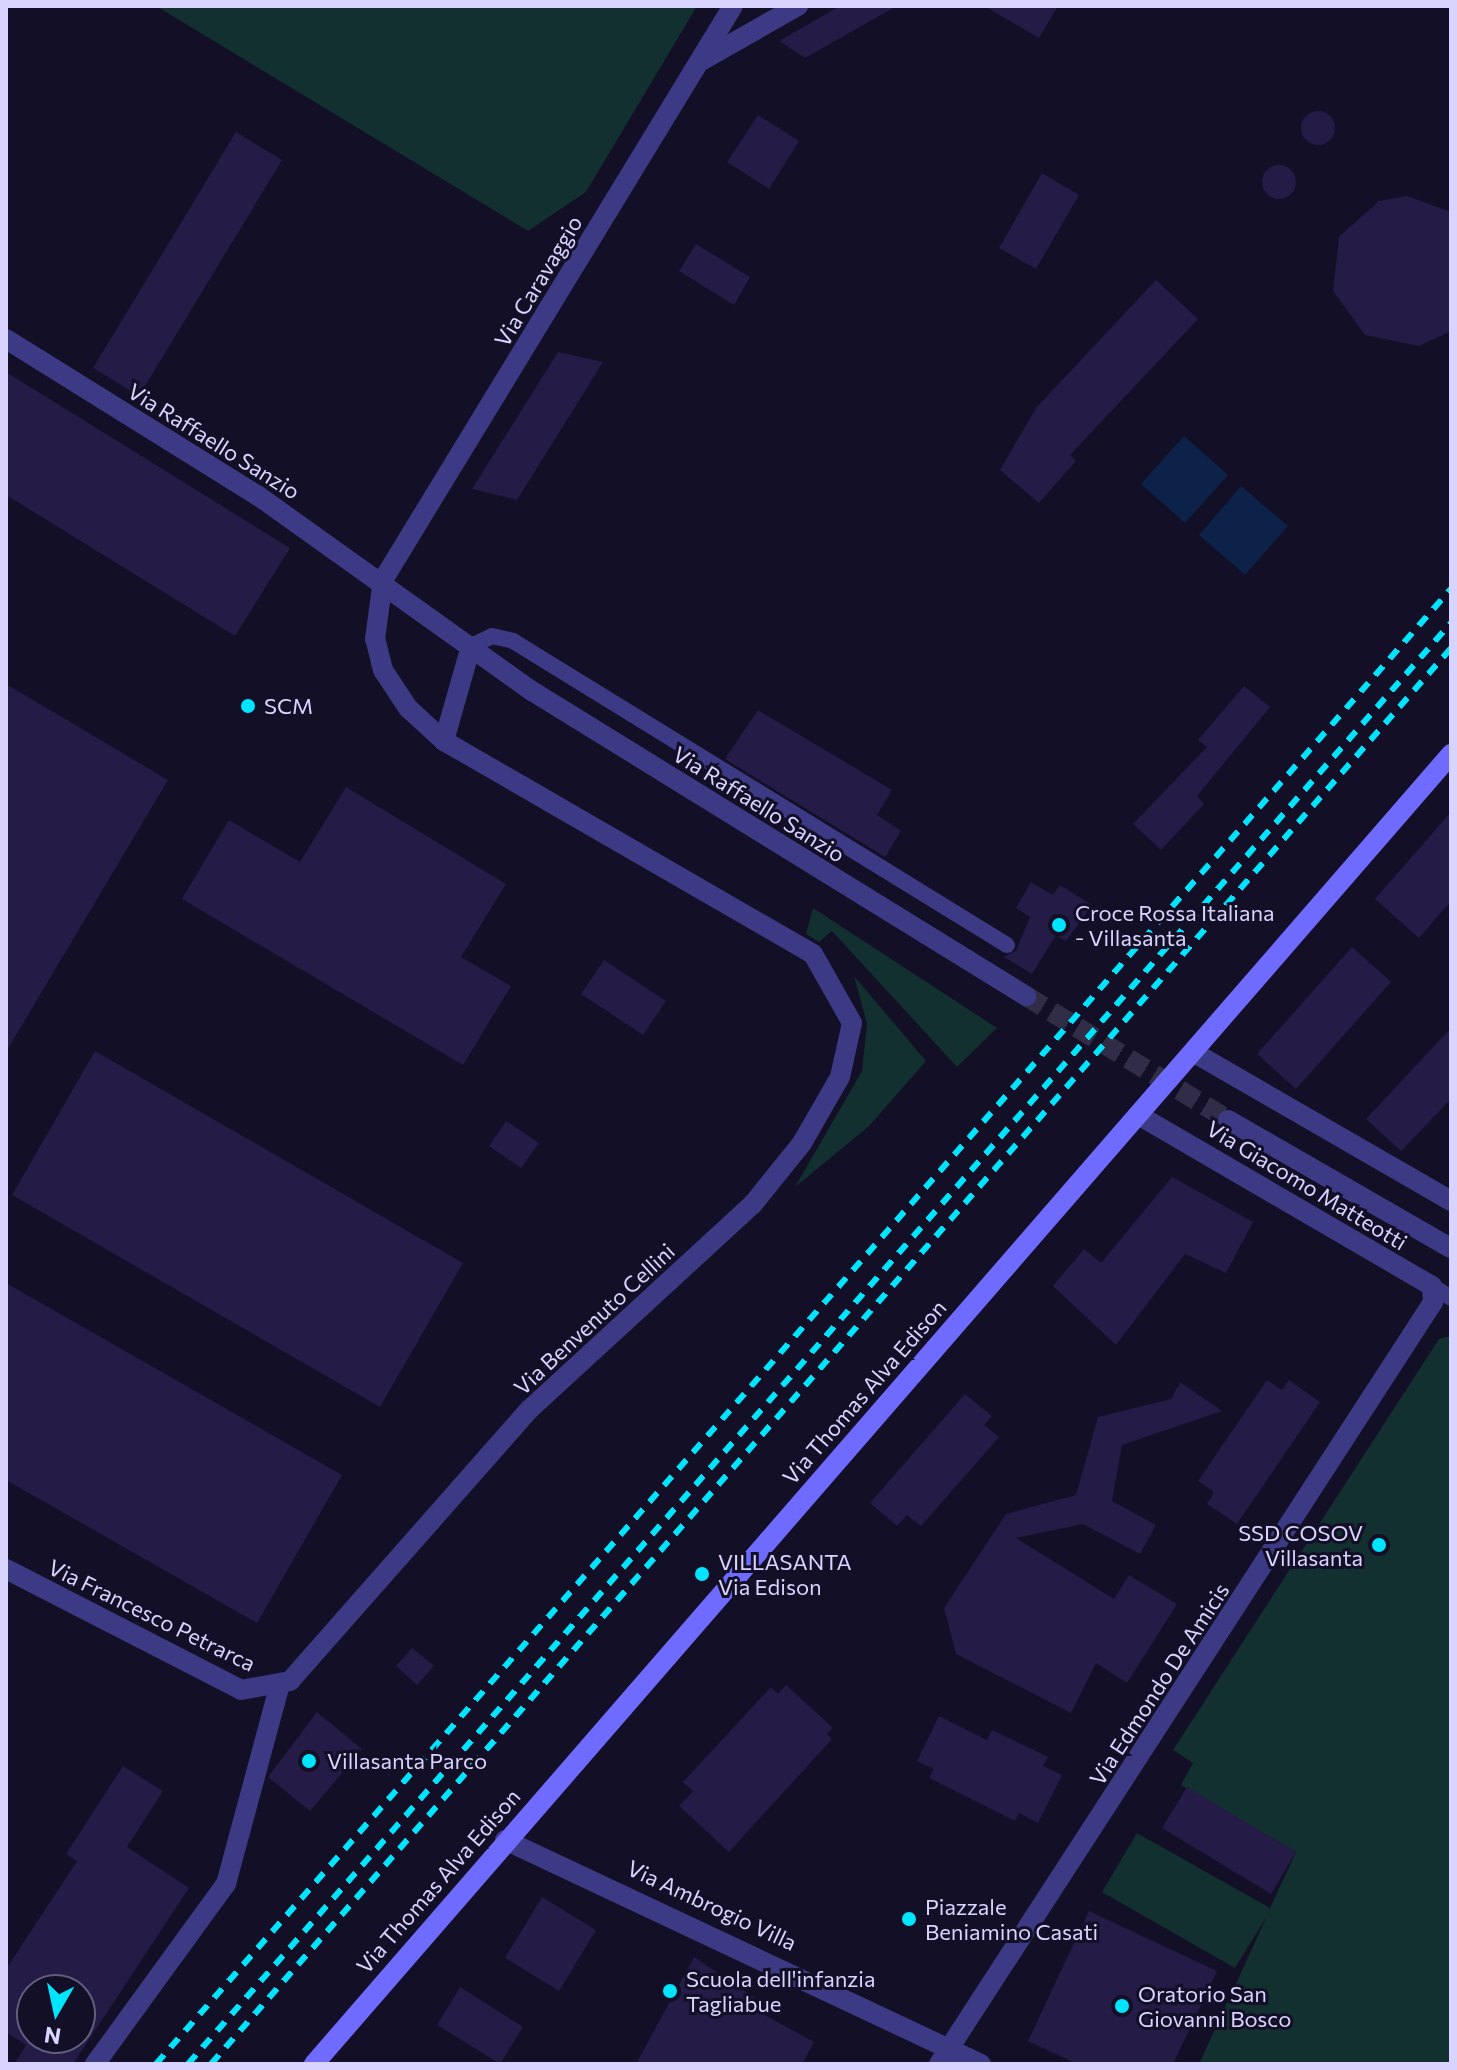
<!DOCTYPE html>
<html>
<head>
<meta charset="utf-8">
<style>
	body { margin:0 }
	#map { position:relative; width:1457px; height:2070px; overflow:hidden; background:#130f26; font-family:Commissioner,sans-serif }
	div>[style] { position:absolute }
	.green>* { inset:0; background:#12302f }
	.water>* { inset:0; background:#0c2248 }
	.building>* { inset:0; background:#241b47 }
	.round { border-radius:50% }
	.tertiary-tunnel>* { height:20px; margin-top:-10px; transform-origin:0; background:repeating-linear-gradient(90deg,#312d47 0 20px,transparent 0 30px) }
	.service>* { height:16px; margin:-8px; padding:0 8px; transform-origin:8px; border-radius:8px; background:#3d3a85 }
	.minor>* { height:20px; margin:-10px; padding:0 10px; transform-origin:10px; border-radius:10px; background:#3d3a85 }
	.tertiary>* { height:20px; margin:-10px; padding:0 10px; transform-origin:10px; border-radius:10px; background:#3d3a85 }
	.secondary>* { height:20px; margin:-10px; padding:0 10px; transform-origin:10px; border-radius:10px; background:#6f6bff }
	.rail>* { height:6px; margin-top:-3px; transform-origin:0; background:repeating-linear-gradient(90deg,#00e5ff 0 12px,transparent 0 22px) }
	.dots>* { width:22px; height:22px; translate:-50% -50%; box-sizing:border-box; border:4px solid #130f26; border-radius:50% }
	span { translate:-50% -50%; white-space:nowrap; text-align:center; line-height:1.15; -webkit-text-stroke:6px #130f26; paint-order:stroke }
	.street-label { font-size:22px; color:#d9d4ff }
	.poi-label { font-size:22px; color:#d9d4ff }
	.left { translate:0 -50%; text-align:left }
	.right { translate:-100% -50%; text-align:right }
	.frame { position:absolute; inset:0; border:8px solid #d9d4ff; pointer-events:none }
	.north { position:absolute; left:16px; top:1974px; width:80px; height:80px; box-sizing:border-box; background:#130f26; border:2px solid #625e7d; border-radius:50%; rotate:189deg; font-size:22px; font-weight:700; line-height:32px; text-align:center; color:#d9d4ff }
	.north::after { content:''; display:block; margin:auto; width:28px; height:36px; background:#00e5ff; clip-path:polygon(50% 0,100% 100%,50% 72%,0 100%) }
</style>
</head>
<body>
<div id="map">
	<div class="green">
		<div style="clip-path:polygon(156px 6px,697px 6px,586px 192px,528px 231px)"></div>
		<div style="clip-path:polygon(813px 908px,997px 1028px,957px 1067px,832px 931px,819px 942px,806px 934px)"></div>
		<div style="clip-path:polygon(854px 976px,926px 1061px,869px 1126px,795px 1187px,862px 1071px,867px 1024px)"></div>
		<div style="clip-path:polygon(1451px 1336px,1451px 2064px,1199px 2064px,1267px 1916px,1235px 1968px,1102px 1892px,1137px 1833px,1270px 1908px,1296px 1852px,1181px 1785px,1193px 1763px,1173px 1750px,1439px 1339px)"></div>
	</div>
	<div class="water">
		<div style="clip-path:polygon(1184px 436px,1228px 475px,1185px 523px,1141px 484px)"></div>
		<div style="clip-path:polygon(1241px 486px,1288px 526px,1245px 575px,1199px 535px)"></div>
	</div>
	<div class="building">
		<div style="clip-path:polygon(840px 6px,897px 6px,805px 58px,779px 41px)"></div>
		<div style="clip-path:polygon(984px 6px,1058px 6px,1039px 38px)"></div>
		<div class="round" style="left:1301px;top:111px;width:34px;height:34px"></div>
		<div style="clip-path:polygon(758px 115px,799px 141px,769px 189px,727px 162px)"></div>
		<div style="clip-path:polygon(236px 132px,282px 160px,139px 396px,93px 368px)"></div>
		<div class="round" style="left:1262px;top:165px;width:34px;height:34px"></div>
		<div style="clip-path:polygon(1042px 173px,1079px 195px,1036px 269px,999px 248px)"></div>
		<div style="clip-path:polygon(1407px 196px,1451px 212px,1451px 331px,1419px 346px,1365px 335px,1333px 291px,1339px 237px,1379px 201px)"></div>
		<div style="clip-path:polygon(696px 244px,750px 277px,734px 305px,679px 271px)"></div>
		<div style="clip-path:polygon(1156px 280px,1198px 319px,1070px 455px,1076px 461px,1039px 503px,1000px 470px,1036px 408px)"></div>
		<div style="clip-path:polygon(558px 352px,603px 362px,517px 500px,472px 489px)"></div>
		<div style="clip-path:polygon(6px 372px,290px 548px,235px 636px,6px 495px)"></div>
		<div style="clip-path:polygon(6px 684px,168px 780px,6px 1052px)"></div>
		<div style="clip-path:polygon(1244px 686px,1270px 707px,1197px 796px,1204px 804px,1161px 850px,1133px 824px,1207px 747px,1198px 740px)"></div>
		<div style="clip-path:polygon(758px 710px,892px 790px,877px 815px,901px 831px,885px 857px,725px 759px)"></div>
		<div style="clip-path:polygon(346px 787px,506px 884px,461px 957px,511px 986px,463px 1065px,182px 899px,229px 820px,300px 862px)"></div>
		<div style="clip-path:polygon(1451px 812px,1451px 901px,1419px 938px,1375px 899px)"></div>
		<div style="clip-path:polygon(1031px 882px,1053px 895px,1060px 885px,1092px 905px,1066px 941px,1056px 935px,1032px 974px,1004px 957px,1016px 951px,1030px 917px,1016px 908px)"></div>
		<div style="clip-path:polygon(1352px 947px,1391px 982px,1296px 1089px,1257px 1054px)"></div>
		<div style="clip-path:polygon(604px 960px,666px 1001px,643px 1035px,581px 994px)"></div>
		<div style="clip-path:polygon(1451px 1028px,1451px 1099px,1401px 1151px,1366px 1119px)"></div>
		<div style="clip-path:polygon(95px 1051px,463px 1263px,380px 1407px,12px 1195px)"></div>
		<div style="clip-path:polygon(506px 1121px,539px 1143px,521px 1168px,489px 1146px)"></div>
		<div style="clip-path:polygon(1172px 1177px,1253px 1222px,1226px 1273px,1185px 1254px,1116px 1345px,1053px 1286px,1084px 1249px,1101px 1263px)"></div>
		<div style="clip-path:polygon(6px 1283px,342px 1475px,257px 1623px,6px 1480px)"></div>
		<div style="clip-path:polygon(1267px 1380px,1282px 1390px,1289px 1380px,1320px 1402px,1237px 1524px,1207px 1504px,1214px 1492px,1198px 1481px)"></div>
		<div style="clip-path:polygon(1180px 1382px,1222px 1411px,1122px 1445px,1112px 1501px,1156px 1525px,1140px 1554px,1083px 1524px,1016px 1538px,1114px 1599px,1129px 1575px,1177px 1604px,1127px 1683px,1096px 1663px,1071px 1713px,956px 1654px,944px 1608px,1006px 1514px,1076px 1495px,1098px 1417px,1171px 1399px)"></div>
		<div style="clip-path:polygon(965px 1394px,992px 1416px,984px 1425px,999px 1437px,921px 1526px,907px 1515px,897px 1526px,870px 1503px)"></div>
		<div style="clip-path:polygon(412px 1648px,434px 1666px,417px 1685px,396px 1666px)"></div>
		<div style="clip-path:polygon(786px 1685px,833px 1728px,827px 1734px,832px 1739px,729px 1852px,679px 1806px,693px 1791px,683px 1782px,771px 1687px,778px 1694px)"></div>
		<div style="clip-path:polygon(317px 1712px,362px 1749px,310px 1811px,268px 1777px)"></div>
		<div style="clip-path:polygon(939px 1716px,987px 1740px,992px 1730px,1048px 1757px,1043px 1766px,1062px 1775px,1038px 1823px,1019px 1813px,1015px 1821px,929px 1778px,934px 1769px,917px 1761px)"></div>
		<div style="clip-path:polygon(evenodd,123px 1766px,163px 1791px,127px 1847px,189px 1888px,73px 2064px,14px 2064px,26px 2045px,6px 2032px,6px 1969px,77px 1861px,66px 1854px,123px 1766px,32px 1990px,80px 1990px,80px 2038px,32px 2038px,32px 1990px)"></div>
		<div style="clip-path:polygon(1187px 1787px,1296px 1852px,1271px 1894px,1162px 1828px)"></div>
		<div style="clip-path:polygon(542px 1897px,596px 1930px,559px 1991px,505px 1958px)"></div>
		<div style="clip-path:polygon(1089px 1911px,1217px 1971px,1173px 2064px,1077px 2064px,1028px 2041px)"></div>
		<div style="clip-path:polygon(694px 1957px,765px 2005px,761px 2013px,814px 2042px,802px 2064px,636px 2064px)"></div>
		<div style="clip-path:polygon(460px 1987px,523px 2027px,500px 2064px,437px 2025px)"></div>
	</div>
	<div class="tertiary-tunnel">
		<div style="left:1026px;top:996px;width:237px;rotate:31.5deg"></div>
	</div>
	<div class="service">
		<div style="left:471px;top:646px;width:23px;rotate:-25deg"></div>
		<div style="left:492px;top:636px;width:22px;rotate:13deg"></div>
		<div style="left:513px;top:641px;width:580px;rotate:31.61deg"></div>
		<div style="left:1432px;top:1286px;width:22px;rotate:32deg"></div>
	</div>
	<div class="minor">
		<div style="left:701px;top:61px;width:112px;rotate:-29.6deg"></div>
		<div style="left:471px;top:646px;width:99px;rotate:105.9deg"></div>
		<div style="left:444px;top:741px;width:49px;rotate:-137.5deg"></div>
		<div style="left:408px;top:708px;width:45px;rotate:-123.3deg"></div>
		<div style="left:383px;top:670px;width:32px;rotate:-104deg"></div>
		<div style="left:375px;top:639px;width:60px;rotate:-82.3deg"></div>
		<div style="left:383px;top:580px;width:672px;rotate:-58.63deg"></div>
		<div style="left:1193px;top:1052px;width:298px;rotate:30deg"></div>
		<div style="left:6px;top:1569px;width:264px;rotate:27.2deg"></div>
		<div style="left:241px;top:1690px;width:50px;rotate:-10.4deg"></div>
		<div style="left:290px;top:1681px;width:363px;rotate:-48.6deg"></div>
		<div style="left:530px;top:1409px;width:303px;rotate:-42.6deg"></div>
		<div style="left:753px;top:1204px;width:78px;rotate:-51.2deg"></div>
		<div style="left:802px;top:1143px;width:76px;rotate:-60.1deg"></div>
		<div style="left:840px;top:1077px;width:55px;rotate:-77.5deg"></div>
		<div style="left:852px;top:1023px;width:79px;rotate:-119.5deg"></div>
		<div style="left:813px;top:954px;width:426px;rotate:-150deg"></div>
		<div style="left:505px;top:1840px;width:526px;rotate:25.2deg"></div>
		<div style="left:95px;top:2064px;width:223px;rotate:-54deg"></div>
		<div style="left:226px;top:1884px;width:204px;rotate:-74.9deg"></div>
		<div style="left:939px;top:2064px;width:908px;rotate:-57.04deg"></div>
		<div style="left:1433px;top:1302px;width:16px;rotate:-94deg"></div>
		<div style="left:1432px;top:1286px;width:340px;rotate:-149.8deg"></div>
	</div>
	<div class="tertiary">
		<div style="left:6px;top:339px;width:296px;rotate:31.9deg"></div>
		<div style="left:257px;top:495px;width:338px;rotate:35.5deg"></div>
		<div style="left:532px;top:691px;width:581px;rotate:31.69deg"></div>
		<div style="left:1228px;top:1120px;width:257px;rotate:29.9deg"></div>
	</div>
	<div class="secondary">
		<div style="left:314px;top:2064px;width:1735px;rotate:-49.04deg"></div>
	</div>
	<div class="rail">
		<div style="left:156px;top:2064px;width:1963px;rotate:-48.72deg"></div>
		<div style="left:188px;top:2064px;width:1916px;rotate:-48.77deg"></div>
		<div style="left:211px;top:2064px;width:1882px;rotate:-48.79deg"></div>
	</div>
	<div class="dots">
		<div style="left:248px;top:706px;background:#00e5ff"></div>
		<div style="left:1059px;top:925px;background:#00e5ff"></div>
		<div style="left:1379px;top:1545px;background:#00e5ff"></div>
		<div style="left:702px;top:1574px;background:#00e5ff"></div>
		<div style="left:309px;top:1761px;background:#00e5ff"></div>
		<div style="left:909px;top:1919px;background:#00e5ff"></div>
		<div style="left:670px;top:1991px;background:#00e5ff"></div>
		<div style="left:1122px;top:2006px;background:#00e5ff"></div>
	</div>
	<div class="street-label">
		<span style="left:538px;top:281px;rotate:-59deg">Via Caravaggio</span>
		<span style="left:214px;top:441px;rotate:32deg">Via Raffaello Sanzio</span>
		<span style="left:759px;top:804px;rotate:32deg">Via Raffaello Sanzio</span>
		<span style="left:1307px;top:1185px;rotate:31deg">Via Giacomo Matteotti</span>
		<span style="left:594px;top:1319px;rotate:-43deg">Via Benvenuto Cellini</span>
		<span style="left:864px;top:1392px;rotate:-49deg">Via Thomas Alva Edison</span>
		<span style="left:152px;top:1615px;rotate:26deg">Via Francesco Petrarca</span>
		<span style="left:1159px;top:1684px;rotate:-57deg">Via Edmondo De Amicis</span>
		<span style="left:438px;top:1881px;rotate:-49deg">Via Thomas Alva Edison</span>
		<span style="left:712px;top:1905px;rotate:25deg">Via Ambrogio Villa</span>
	</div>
	<div class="poi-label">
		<span class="left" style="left:264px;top:706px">SCM</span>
		<span class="left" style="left:1075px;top:925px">Croce Rossa Italiana<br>- Villasanta</span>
		<span class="right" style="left:1363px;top:1545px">SSD COSOV<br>Villasanta</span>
		<span class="left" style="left:718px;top:1574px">VILLASANTA<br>Via Edison</span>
		<span class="left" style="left:327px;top:1761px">Villasanta Parco</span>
		<span class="left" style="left:925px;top:1919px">Piazzale<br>Beniamino Casati</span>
		<span class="left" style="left:686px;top:1991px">Scuola dell'infanzia<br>Tagliabue</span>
		<span class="left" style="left:1138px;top:2006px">Oratorio San<br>Giovanni Bosco</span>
	</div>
	<div class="frame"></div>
	<div class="north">N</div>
</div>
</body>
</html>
